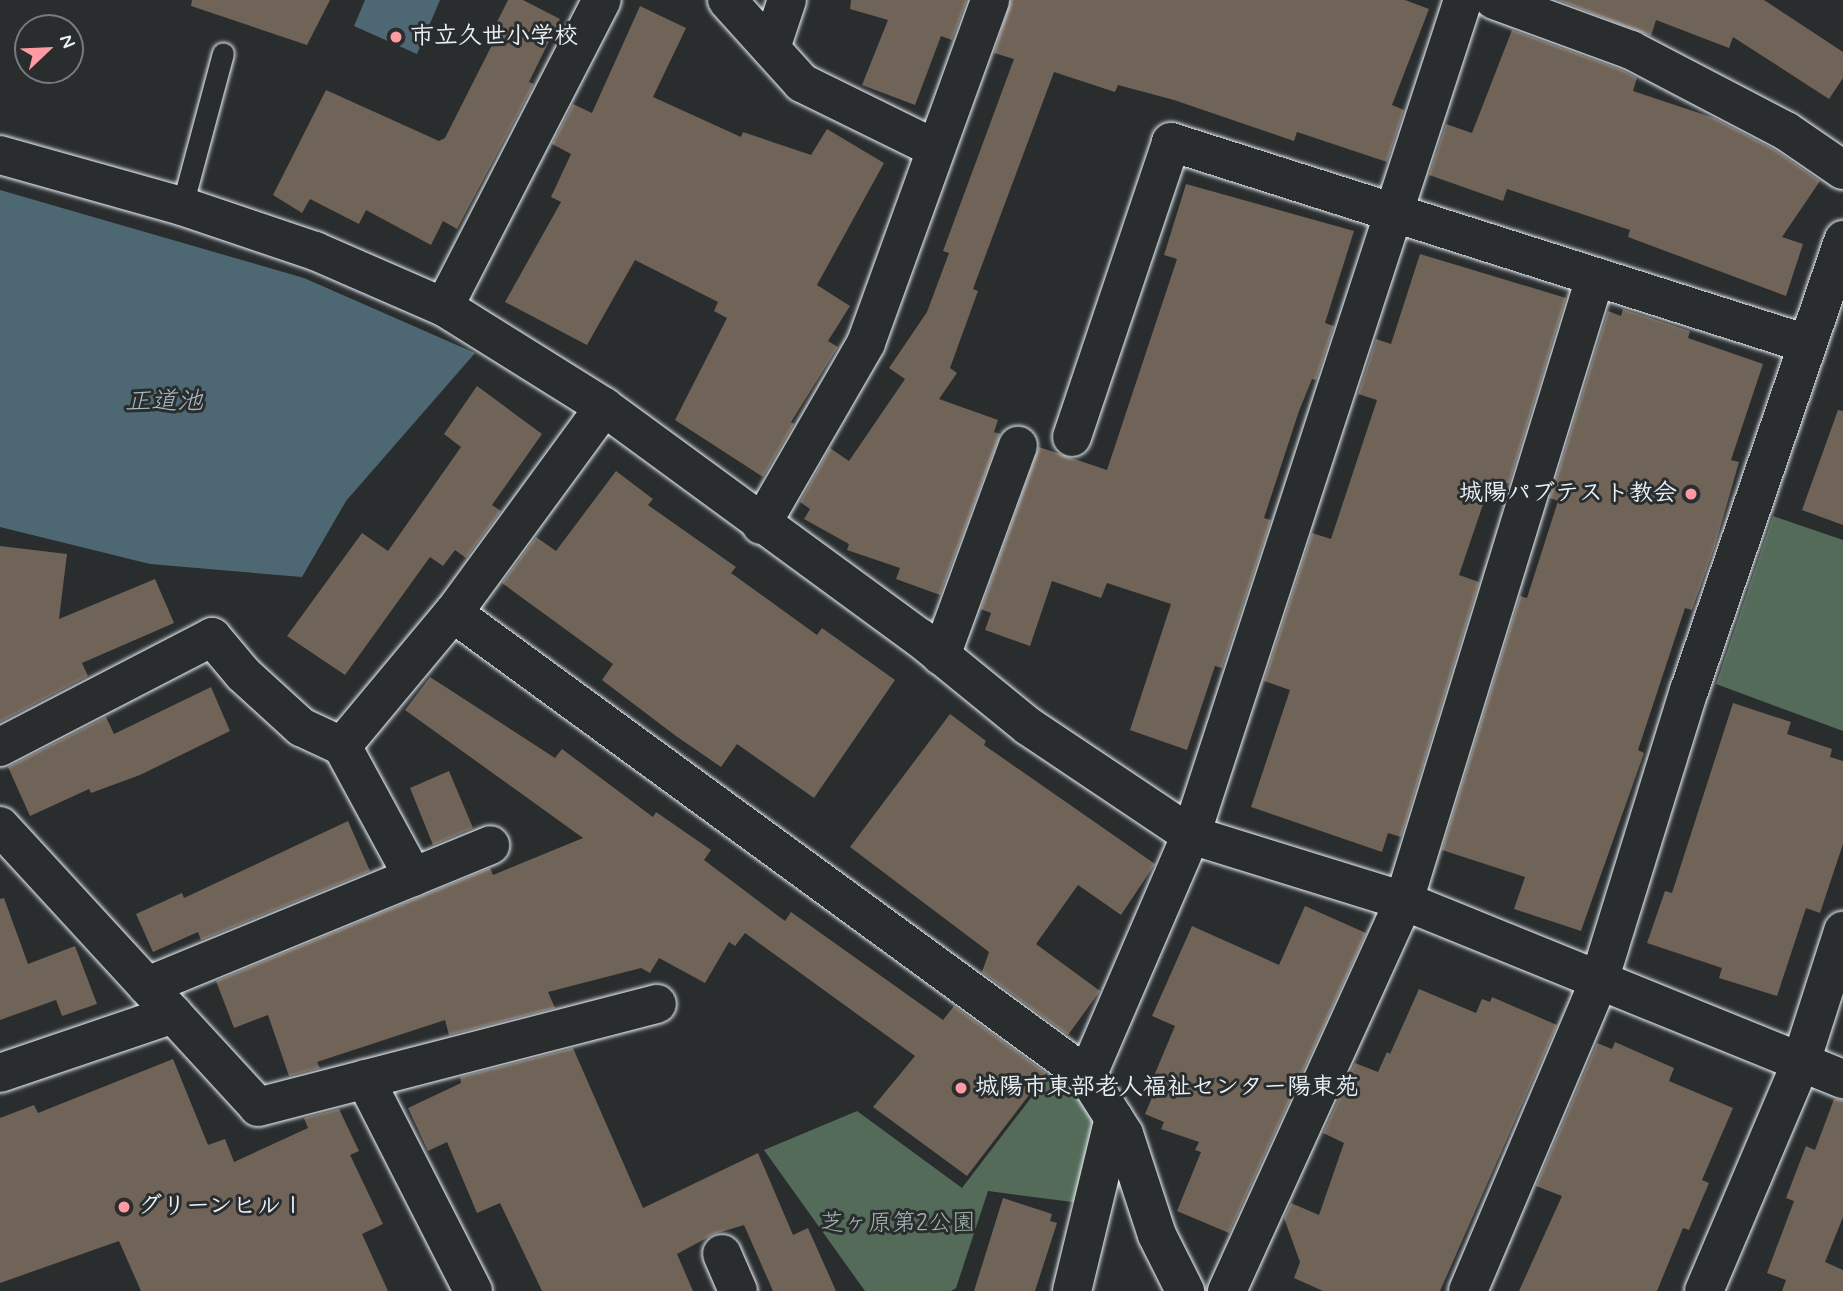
<!DOCTYPE html>
<html>
<head>
<meta charset="utf-8">
<style>
	body { margin:0 }
	#map { position:relative; width:1843px; height:1291px; overflow:hidden; background:#2a2d2e; font-family:Mynerve,"Klee One",sans-serif }
	div>[style] { position:absolute }
	.green>* { inset:0; background:#536b58 }
	.water>* { inset:0; background:#4e6873 }
	.building>* { inset:0; background:#706357 }
	.roads { filter:drop-shadow(0 0 2px #e8f1f8) drop-shadow(0 0 2px #e8f1f8) }
	.service>* { height:21px; margin:-10.5px; padding:0 10.5px; transform-origin:10.5px; border-radius:10.5px; background:#2a2d2e }
	.minor>* { height:38px; margin:-19px; padding:0 19px; transform-origin:19px; border-radius:19px; background:#2a2d2e }
	.tertiary>* { height:38px; margin:-19px; padding:0 19px; transform-origin:19px; border-radius:19px; background:#2a2d2e }
	.dots>* { width:19px; height:19px; translate:-50% -50%; box-sizing:border-box; border:4px solid #2a2d2e; border-radius:50% }
	span { translate:-50% -50%; white-space:nowrap; text-align:center; line-height:1.15; -webkit-text-stroke:6px #2a2d2e; paint-order:stroke }
	.poi-label { font-size:24px; color:#e8f1f8; font-weight:700 }
	.left { translate:0 -50%; text-align:left }
	.right { translate:-100% -50%; text-align:right }
	.park-label { font-size:24px; color:#a5b5b0 }
	.water-label { font-size:26px; color:#aabac3; font-style:italic }
	.north { position:absolute; left:14px; top:14px; width:70px; height:70px; box-sizing:border-box; background:#2a2d2e; border:2px solid #767b7f; border-radius:50%; rotate:67deg; font-size:19px; font-weight:700; line-height:28px; text-align:center; color:#e8f1f8 }
	.north::after { content:''; display:block; margin:auto; width:24px; height:32px; background:#ff9aa2; clip-path:polygon(50% 0,100% 100%,50% 72%,0 100%) }
</style>
</head>
<body>
<div id="map">
	<div class="green">
		<div style="clip-path:polygon(1773px 516px,1843px 540px,1843px 731px,1716px 684px)"></div>
		<div style="clip-path:polygon(1053px 1069px,1078px 1086px,1098px 1118px,1080px 1203px,988px 1191px,956px 1288px,951px 1291px,865px 1291px,764px 1150px,857px 1111px,962px 1188px)"></div>
	</div>
	<div class="water">
		<div style="clip-path:polygon(365px 0,440px 0,417px 54px,354px 26px)"></div>
		<div style="clip-path:polygon(0 190px,304px 278px,475px 353px,346px 501px,302px 577px,150px 564px,0 527px)"></div>
	</div>
	<div class="building">
		<div style="clip-path:polygon(192px 0,330px 0,307px 45px,191px 6px)"></div>
		<div style="clip-path:polygon(508px 0,523px 0,560px 19px,529px 82px,534px 84px,457px 229px,443px 221px,431px 245px,366px 210px,359px 224px,310px 199px,302px 213px,273px 195px,326px 90px,439px 141px,445px 138px,496px 37px,491px 34px)"></div>
		<div style="clip-path:polygon(851px 0,967px 0,952px 40px,941px 36px,915px 105px,862px 85px,888px 20px,850px 9px)"></div>
		<div style="clip-path:polygon(1011px 0,1405px 0,1429px 9px,1392px 105px,1404px 110px,1387px 162px,1297px 132px,1294px 141px,1174px 100px,1118px 85px,1115px 92px,1054px 72px,973px 289px,978px 291px,950px 368px,957px 373px,939px 399px,998px 420px,994px 432px,1000px 434px,940px 595px,896px 579px,900px 568px,847px 550px,849px 544px,804px 519px,810px 509px,800px 502px,830px 448px,849px 461px,905px 379px,889px 368px,927px 312px,949px 253px,943px 251px,1014px 59px,994px 53px)"></div>
		<div style="clip-path:polygon(1558px 0,1764px 0,1843px 52px,1843px 78px,1829px 99px,1733px 37px,1729px 48px,1656px 20px,1651px 36px)"></div>
		<div style="clip-path:polygon(640px 6px,686px 28px,653px 97px,741px 137px,743px 132px,811px 155px,827px 129px,884px 163px,817px 285px,850px 306px,828px 341px,838px 347px,791px 422px,794px 424px,763px 477px,675px 420px,727px 318px,714px 311px,718px 302px,635px 260px,587px 345px,505px 302px,561px 202px,551px 197px,571px 154px,552px 144px,573px 104px,592px 113px)"></div>
		<div style="clip-path:polygon(1512px 30px,1622px 70px,1637px 78px,1633px 91px,1714px 118px,1775px 150px,1820px 181px,1782px 237px,1803px 244px,1786px 296px,1628px 237px,1630px 230px,1507px 189px,1503px 201px,1429px 175px,1446px 124px,1472px 133px)"></div>
		<div style="clip-path:polygon(1186px 184px,1354px 231px,1325px 323px,1334px 326px,1316px 380px,1312px 379px,1299px 411px,1264px 518px,1271px 520px,1222px 668px,1215px 666px,1187px 750px,1130px 730px,1171px 604px,1107px 583px,1101px 598px,1052px 581px,1030px 646px,985px 630px,991px 613px,981px 609px,1039px 447px,1107px 470px,1177px 259px,1164px 255px)"></div>
		<div style="clip-path:polygon(1420px 254px,1566px 298px,1509px 484px,1492px 478px,1459px 575px,1479px 582px,1401px 837px,1388px 833px,1382px 852px,1251px 807px,1290px 690px,1264px 681px,1312px 533px,1331px 539px,1377px 400px,1358px 394px,1376px 339px,1391px 344px)"></div>
		<div style="clip-path:polygon(1623px 309px,1690px 331px,1688px 338px,1763px 364px,1731px 460px,1739px 462px,1715px 546px,1692px 610px,1685px 608px,1638px 750px,1644px 753px,1581px 931px,1514px 909px,1525px 877px,1442px 850px,1520px 596px,1527px 598px,1558px 501px,1550px 498px,1608px 311px,1621px 316px)"></div>
		<div style="clip-path:polygon(477px 386px,542px 434px,492px 505px,501px 511px,466px 558px,455px 550px,443px 566px,430px 557px,345px 675px,287px 636px,362px 533px,388px 551px,461px 447px,444px 434px)"></div>
		<div style="clip-path:polygon(1838px 410px,1843px 411px,1843px 525px,1802px 510px)"></div>
		<div style="clip-path:polygon(616px 471px,653px 499px,648px 505px,736px 567px,731px 573px,817px 635px,822px 628px,895px 680px,814px 798px,737px 744px,721px 767px,676px 736px,602px 680px,613px 664px,502px 583px,536px 537px,556px 551px)"></div>
		<div style="clip-path:polygon(0 546px,67px 554px,59px 619px,155px 579px,174px 623px,82px 663px,88px 676px,0 722px)"></div>
		<div style="clip-path:polygon(430px 677px,555px 758px,562px 749px,653px 817px,656px 812px,711px 850px,704px 860px,785px 921px,791px 912px,943px 1020px,954px 1006px,1046px 1073px,967px 1176px,873px 1107px,915px 1056px,745px 933px,735px 946px,729px 942px,705px 983px,659px 958px,650px 973px,641px 968px,548px 992px,555px 1008px,449px 1035px,445px 1020px,317px 1062px,320px 1068px,289px 1076px,268px 1015px,234px 1028px,216px 981px,490px 868px,493px 875px,583px 838px,405px 710px)"></div>
		<div style="clip-path:polygon(211px 687px,230px 731px,140px 775px,91px 793px,89px 789px,30px 816px,8px 767px,106px 717px,114px 734px)"></div>
		<div style="clip-path:polygon(1733px 703px,1791px 722px,1787px 734px,1832px 749px,1830px 757px,1843px 761px,1843px 844px,1820px 913px,1806px 908px,1777px 996px,1719px 978px,1722px 968px,1647px 943px,1665px 891px,1672px 893px)"></div>
		<div style="clip-path:polygon(950px 714px,986px 741px,984px 745px,1155px 864px,1121px 915px,1078px 885px,1036px 944px,1100px 991px,1068px 1035px,982px 972px,989px 952px,850px 847px)"></div>
		<div style="clip-path:polygon(449px 771px,473px 828px,433px 845px,410px 788px)"></div>
		<div style="clip-path:polygon(348px 821px,370px 871px,201px 940px,198px 932px,153px 952px,136px 914px,182px 893px,184px 898px)"></div>
		<div style="clip-path:polygon(4px 898px,28px 964px,75px 946px,97px 1004px,62px 1016px,56px 1000px,0 1020px,0 899px)"></div>
		<div style="clip-path:polygon(1305px 906px,1366px 933px,1229px 1233px,1177px 1211px,1201px 1152px,1195px 1150px,1199px 1142px,1161px 1129px,1164px 1122px,1145px 1114px,1154px 1093px,1148px 1090px,1175px 1026px,1152px 1016px,1192px 926px,1279px 965px)"></div>
		<div style="clip-path:polygon(1419px 989px,1476px 1013px,1482px 999px,1490px 1002px,1492px 997px,1557px 1025px,1440px 1291px,1323px 1291px,1294px 1278px,1300px 1262px,1284px 1218px,1291px 1203px,1319px 1215px,1344px 1143px,1323px 1133px,1355px 1063px,1378px 1072px,1387px 1052px,1390px 1054px)"></div>
		<div style="clip-path:polygon(1615px 1042px,1674px 1068px,1669px 1081px,1733px 1108px,1702px 1180px,1709px 1183px,1689px 1230px,1683px 1228px,1657px 1291px,1519px 1291px,1562px 1196px,1536px 1186px,1597px 1043px,1612px 1049px)"></div>
		<div style="clip-path:polygon(573px 1048px,643px 1208px,758px 1153px,793px 1235px,808px 1228px,836px 1291px,773px 1291px,744px 1225px,714px 1234px,677px 1254px,693px 1291px,542px 1291px,500px 1203px,477px 1213px,447px 1142px,428px 1151px,408px 1108px,461px 1083px,460px 1077px)"></div>
		<div style="clip-path:polygon(173px 1059px,208px 1145px,225px 1139px,234px 1162px,308px 1128px,304px 1118px,339px 1109px,359px 1151px,350px 1155px,383px 1224px,362px 1234px,388px 1291px,141px 1291px,119px 1241px,0 1283px,0 1118px,34px 1105px,38px 1113px)"></div>
		<div style="clip-path:polygon(1834px 1099px,1843px 1100px,1843px 1217px,1825px 1262px,1843px 1270px,1843px 1291px,1782px 1291px,1786px 1280px,1767px 1273px,1794px 1201px,1786px 1198px,1806px 1146px,1815px 1150px)"></div>
		<div style="clip-path:polygon(1003px 1198px,1052px 1214px,1050px 1221px,1057px 1223px,1035px 1291px,974px 1291px)"></div>
	</div>
	<div class="roads">
		<div class="service">
			<div style="left:182px;top:206px;width:158px;rotate:-75deg"></div>
		</div>
		<div class="minor">
			<div style="left:727px;top:0;width:112px;rotate:47.9deg"></div>
			<div style="left:802px;top:83px;width:147px;rotate:26.2deg"></div>
			<div style="left:1494px;top:0;width:146px;rotate:20.1deg"></div>
			<div style="left:1631px;top:50px;width:175px;rotate:27.6deg"></div>
			<div style="left:1786px;top:131px;width:69px;rotate:34.4deg"></div>
			<div style="left:771px;top:48px;width:51px;rotate:-71.6deg"></div>
			<div style="left:444px;top:307px;width:345px;rotate:-62.8deg"></div>
			<div style="left:604px;top:407px;width:255px;rotate:126.2deg"></div>
			<div style="left:453px;top:613px;width:785px;rotate:36.14deg"></div>
			<div style="left:1087px;top:1076px;width:69px;rotate:57.5deg"></div>
			<div style="left:1124px;top:1134px;width:106px;rotate:71.9deg"></div>
			<div style="left:1157px;top:1235px;width:63px;rotate:63.4deg"></div>
			<div style="left:1072px;top:437px;width:311px;rotate:-71.4deg"></div>
			<div style="left:1171px;top:142px;width:667px;rotate:17.62deg"></div>
			<div style="left:761px;top:525px;width:210px;rotate:-60deg"></div>
			<div style="left:866px;top:343px;width:365px;rotate:-70.1deg"></div>
			<div style="left:941px;top:656px;width:224px;rotate:-69.9deg"></div>
			<div style="left:342px;top:746px;width:149px;rotate:61.5deg"></div>
			<div style="left:0;top:747px;width:239px;rotate:-27.4deg"></div>
			<div style="left:212px;top:637px;width:48px;rotate:50deg"></div>
			<div style="left:243px;top:674px;width:79px;rotate:42.4deg"></div>
			<div style="left:301px;top:727px;width:45px;rotate:24.9deg"></div>
			<div style="left:342px;top:746px;width:173px;rotate:-50.2deg"></div>
			<div style="left:0;top:826px;width:381px;rotate:47.4deg"></div>
			<div style="left:258px;top:1107px;width:412px;rotate:-14.5deg"></div>
			<div style="left:147px;top:986px;width:371px;rotate:-22.3deg"></div>
			<div style="left:0;top:1073px;width:183px;rotate:-18.8deg"></div>
			<div style="left:1087px;top:1076px;width:262px;rotate:-66.7deg"></div>
			<div style="left:1191px;top:835px;width:878px;rotate:-71.96deg"></div>
			<div style="left:365px;top:1079px;width:238px;rotate:63deg"></div>
			<div style="left:722px;top:1254px;width:40px;rotate:66.6deg"></div>
			<div style="left:1072px;top:1291px;width:178px;rotate:-76.4deg"></div>
			<div style="left:1227px;top:1291px;width:428px;rotate:-65.6deg"></div>
			<div style="left:1404px;top:901px;width:652px;rotate:-72.96deg"></div>
			<div style="left:1468px;top:1291px;width:337px;rotate:-67.1deg"></div>
			<div style="left:1599px;top:981px;width:304px;rotate:-72.8deg"></div>
			<div style="left:1689px;top:691px;width:477px;rotate:-71.1deg"></div>
			<div style="left:1704px;top:1291px;width:249px;rotate:-67deg"></div>
			<div style="left:1801px;top:1062px;width:138px;rotate:-72.2deg"></div>
		</div>
		<div class="tertiary">
			<div style="left:0;top:155px;width:189px;rotate:15.7deg"></div>
			<div style="left:182px;top:206px;width:140px;rotate:18.7deg"></div>
			<div style="left:315px;top:251px;width:141px;rotate:23.5deg"></div>
			<div style="left:444px;top:307px;width:189px;rotate:32deg"></div>
			<div style="left:604px;top:407px;width:391px;rotate:36.2deg"></div>
			<div style="left:920px;top:638px;width:139px;rotate:39.2deg"></div>
			<div style="left:1028px;top:726px;width:196px;rotate:33.8deg"></div>
			<div style="left:1191px;top:835px;width:223px;rotate:17.2deg"></div>
			<div style="left:1404px;top:901px;width:474px;rotate:22.1deg"></div>
		</div>
	</div>
	<div class="dots">
		<div style="left:396px;top:37px;background:#ff9aa2"></div>
		<div style="left:1691px;top:494px;background:#ff9aa2"></div>
		<div style="left:961px;top:1088px;background:#ff9aa2"></div>
		<div style="left:124px;top:1207px;background:#ff9aa2"></div>
	</div>
	<div class="poi-label">
		<span class="left" style="left:410px;top:37px">市立久世小学校</span>
		<span class="right" style="left:1677px;top:494px">城陽パブテスト教会</span>
		<span class="left" style="left:975px;top:1088px">城陽市東部老人福祉センター陽東苑</span>
		<span class="left" style="left:138px;top:1207px">グリーンヒルⅠ</span>
	</div>
	<div class="park-label">
		<span style="left:898px;top:1224px">芝ヶ原第2公園</span>
	</div>
	<div class="water-label">
		<span style="left:164px;top:403px">正道池</span>
	</div>
	<div class="north">N</div>
</div>
</body>
</html>
